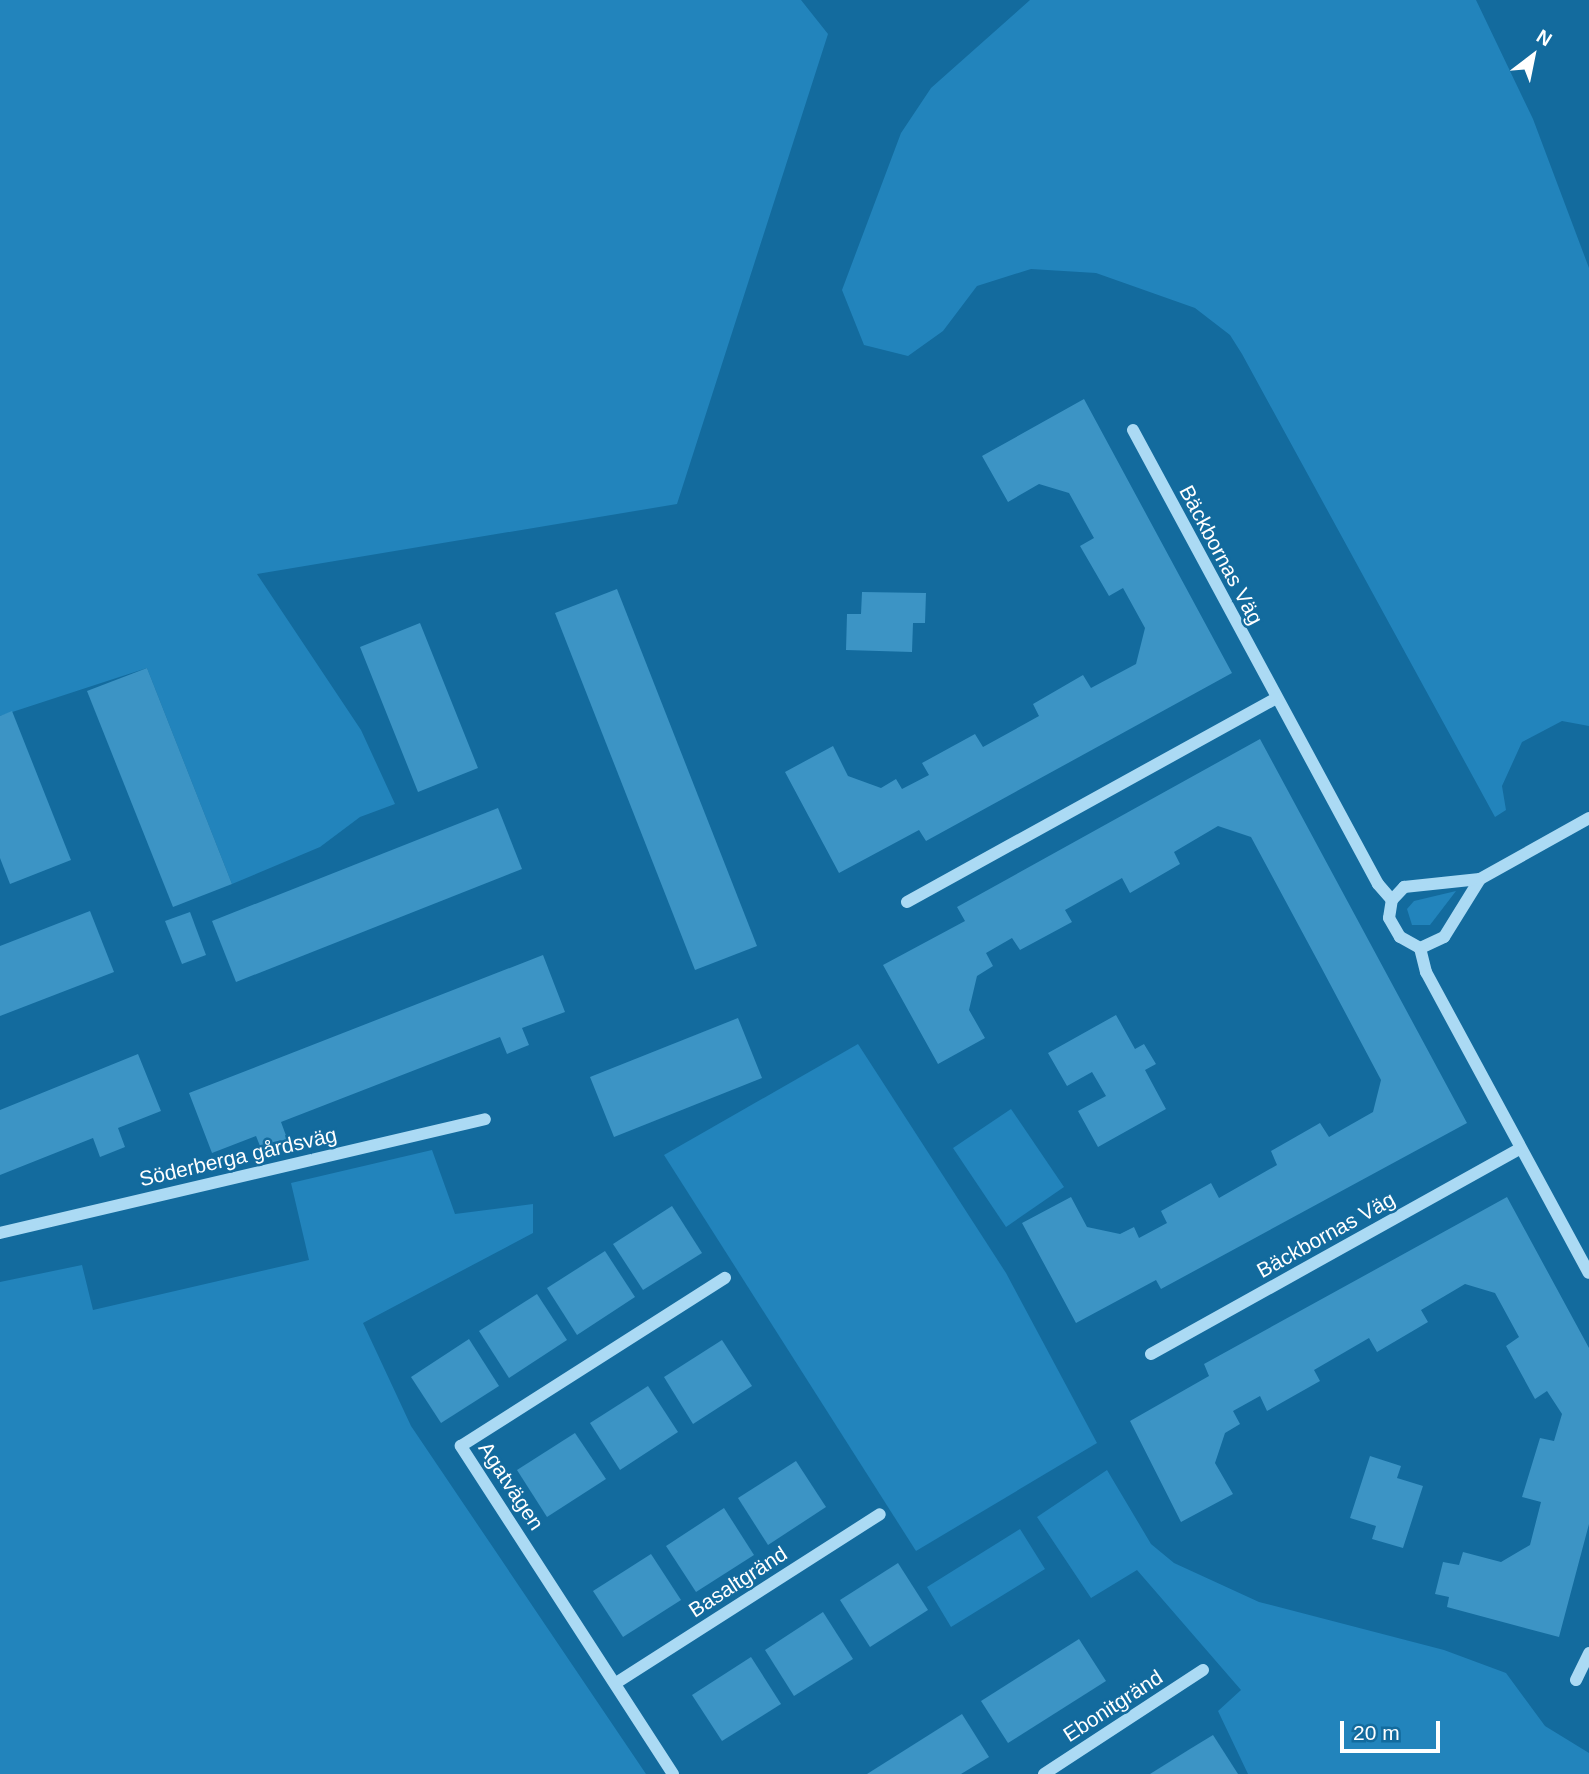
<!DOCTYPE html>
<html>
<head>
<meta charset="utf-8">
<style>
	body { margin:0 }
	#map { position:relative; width:1589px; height:1774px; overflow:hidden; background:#136b9e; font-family:Arial,sans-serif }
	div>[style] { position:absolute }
	.green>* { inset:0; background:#2284bc }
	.building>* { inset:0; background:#3c94c5 }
	.minor>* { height:12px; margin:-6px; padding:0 6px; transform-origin:6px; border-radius:6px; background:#abdaf4 }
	span { translate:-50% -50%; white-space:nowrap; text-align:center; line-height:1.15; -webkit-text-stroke:5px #136b9e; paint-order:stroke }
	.street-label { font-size:21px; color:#fff }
	.north { position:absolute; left:1498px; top:21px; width:70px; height:70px; -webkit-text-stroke:5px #136b9e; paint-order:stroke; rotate:32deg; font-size:19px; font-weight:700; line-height:28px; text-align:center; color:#fff }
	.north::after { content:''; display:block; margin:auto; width:24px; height:32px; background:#fff; clip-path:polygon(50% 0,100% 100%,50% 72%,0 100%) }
	.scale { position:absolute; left:1340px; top:1721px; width:100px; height:32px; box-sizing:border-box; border:4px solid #fff; border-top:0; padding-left:9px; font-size:21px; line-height:24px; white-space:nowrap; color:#fff; -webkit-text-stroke:5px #136b9e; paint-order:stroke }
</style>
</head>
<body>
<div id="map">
	<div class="green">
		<div style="clip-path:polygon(0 0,801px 0,828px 34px,677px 504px,257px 574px,361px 730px,395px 804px,360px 817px,320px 847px,232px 884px,147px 668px,0 716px)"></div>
		<div style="clip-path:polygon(1030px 0,1476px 0,1533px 119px,1589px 268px,1589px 726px,1562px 721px,1522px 742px,1502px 786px,1506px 810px,1495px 817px,1242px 354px,1230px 335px,1195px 308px,1096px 273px,1031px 269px,977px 286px,943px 331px,908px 356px,864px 345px,842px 290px,901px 133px,931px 88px)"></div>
		<div style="clip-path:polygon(1456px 891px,1430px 925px,1412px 925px,1407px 909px,1414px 901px)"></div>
		<div style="clip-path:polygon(858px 1044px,1006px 1273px,1097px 1443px,916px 1551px,664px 1155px)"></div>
		<div style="clip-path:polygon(1011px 1109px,1064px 1187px,1006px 1227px,953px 1148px)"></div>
		<div style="clip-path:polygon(432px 1150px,455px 1214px,533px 1204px,533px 1233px,363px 1323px,411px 1426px,646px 1774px,0 1774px,0 1282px,82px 1265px,93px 1310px,309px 1260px,291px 1183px)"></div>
		<div style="clip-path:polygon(1107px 1470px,1151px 1544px,1174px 1563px,1259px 1602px,1444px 1650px,1506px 1673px,1545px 1726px,1589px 1753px,1589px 1774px,1248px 1774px,1218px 1711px,1241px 1690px,1137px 1570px,1091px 1598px,1037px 1517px)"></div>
		<div style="clip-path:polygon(1020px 1529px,1045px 1569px,951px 1627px,927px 1587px)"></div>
	</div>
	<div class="building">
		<div style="clip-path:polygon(1084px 399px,1232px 673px,926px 841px,919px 830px,839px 873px,785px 772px,833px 746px,848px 776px,881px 788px,896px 779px,902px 789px,929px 775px,922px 763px,975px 734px,983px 747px,1039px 716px,1033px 704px,1083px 675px,1091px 688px,1136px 664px,1145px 628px,1123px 588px,1109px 596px,1080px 546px,1094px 538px,1069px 493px,1039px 484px,1008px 502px,982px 456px)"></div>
		<div style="clip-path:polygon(617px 589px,757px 946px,695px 970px,555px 613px)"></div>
		<div style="clip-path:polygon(862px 592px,926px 593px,925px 623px,913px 623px,912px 652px,846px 650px,847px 614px,861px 614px)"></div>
		<div style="clip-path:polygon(420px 623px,478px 768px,418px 792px,360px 647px)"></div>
		<div style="clip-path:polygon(147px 668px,232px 884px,173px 907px,87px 691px)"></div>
		<div style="clip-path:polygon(12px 711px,71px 860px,10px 884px,0 858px,0 716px)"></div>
		<div style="clip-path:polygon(1260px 739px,1467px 1123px,1161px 1289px,1156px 1280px,1076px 1323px,1022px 1223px,1071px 1197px,1087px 1227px,1120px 1234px,1134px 1227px,1139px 1238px,1167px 1223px,1161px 1211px,1211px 1183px,1219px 1198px,1277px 1165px,1271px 1151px,1320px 1123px,1329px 1137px,1373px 1112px,1381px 1080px,1321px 967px,1251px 837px,1218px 826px,1174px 852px,1180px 864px,1130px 893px,1122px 878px,1065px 910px,1072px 922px,1020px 950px,1012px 938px,986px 953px,993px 966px,977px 976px,969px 1010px,985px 1038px,938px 1064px,883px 965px,965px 921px,957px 907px)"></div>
		<div style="clip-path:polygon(498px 808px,522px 869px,236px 982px,212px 921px)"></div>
		<div style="clip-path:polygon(90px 911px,114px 972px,0 1016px,0 946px)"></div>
		<div style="clip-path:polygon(190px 912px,206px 955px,182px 964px,165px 921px)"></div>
		<div style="clip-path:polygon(543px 955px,565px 1012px,522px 1028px,529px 1045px,507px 1054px,500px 1037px,281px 1122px,288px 1141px,262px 1151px,256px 1136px,212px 1153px,189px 1093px)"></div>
		<div style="clip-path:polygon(1116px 1015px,1135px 1049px,1144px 1044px,1156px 1064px,1145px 1070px,1166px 1109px,1098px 1147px,1078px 1111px,1106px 1096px,1092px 1072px,1067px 1086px,1048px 1053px)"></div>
		<div style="clip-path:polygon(738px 1018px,762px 1078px,614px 1137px,590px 1077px)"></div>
		<div style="clip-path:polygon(138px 1054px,161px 1111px,118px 1128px,125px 1147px,100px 1157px,93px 1138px,0 1175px,0 1110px)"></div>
		<div style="clip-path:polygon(1507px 1197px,1589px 1348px,1589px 1524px,1559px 1637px,1447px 1607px,1449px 1597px,1435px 1594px,1443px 1562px,1459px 1565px,1463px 1552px,1501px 1562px,1530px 1545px,1541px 1502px,1522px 1497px,1540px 1438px,1554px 1441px,1562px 1414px,1547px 1391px,1535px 1399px,1506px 1346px,1519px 1337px,1495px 1293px,1465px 1284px,1421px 1310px,1428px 1322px,1377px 1352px,1369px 1338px,1314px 1370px,1320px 1381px,1267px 1411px,1260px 1396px,1233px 1411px,1240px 1424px,1225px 1433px,1215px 1463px,1233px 1494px,1181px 1522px,1130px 1421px,1209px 1376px,1204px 1364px)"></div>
		<div style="clip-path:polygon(672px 1206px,702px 1253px,643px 1290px,613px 1244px)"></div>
		<div style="clip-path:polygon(605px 1251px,635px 1297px,577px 1335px,547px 1288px)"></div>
		<div style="clip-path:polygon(537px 1294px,567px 1340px,509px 1378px,479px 1331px)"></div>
		<div style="clip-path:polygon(469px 1339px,499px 1386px,441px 1423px,411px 1377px)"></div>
		<div style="clip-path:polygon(722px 1340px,752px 1386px,693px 1424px,664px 1377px)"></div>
		<div style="clip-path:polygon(648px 1386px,678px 1432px,620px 1470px,590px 1423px)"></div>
		<div style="clip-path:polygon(575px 1433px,606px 1479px,547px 1517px,517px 1470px)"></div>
		<div style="clip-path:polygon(1370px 1456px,1401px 1466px,1397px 1478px,1423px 1486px,1403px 1548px,1372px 1539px,1376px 1526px,1350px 1518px)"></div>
		<div style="clip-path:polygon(796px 1461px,826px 1507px,768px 1545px,738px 1498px)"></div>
		<div style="clip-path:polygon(724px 1508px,754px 1555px,696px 1592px,666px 1546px)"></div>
		<div style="clip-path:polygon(651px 1554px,681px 1600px,623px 1637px,593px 1591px)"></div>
		<div style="clip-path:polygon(898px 1563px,928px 1610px,870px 1647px,840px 1600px)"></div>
		<div style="clip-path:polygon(823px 1612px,853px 1659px,794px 1696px,765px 1650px)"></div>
		<div style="clip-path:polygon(1079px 1639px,1106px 1681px,1008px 1743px,981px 1701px)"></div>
		<div style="clip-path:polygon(751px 1657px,781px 1704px,722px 1741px,692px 1695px)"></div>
		<div style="clip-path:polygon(962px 1714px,989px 1757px,961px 1774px,867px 1774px)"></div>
		<div style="clip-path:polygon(1213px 1735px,1238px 1774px,1150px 1774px,1190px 1749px)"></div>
	</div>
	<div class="minor">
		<div style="left:1133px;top:430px;width:516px;rotate:61.65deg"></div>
		<div style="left:1378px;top:884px;width:21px;rotate:49deg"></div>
		<div style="left:1480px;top:879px;width:68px;rotate:121.8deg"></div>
		<div style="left:1444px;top:937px;width:26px;rotate:155deg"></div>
		<div style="left:1420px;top:948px;width:23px;rotate:-151deg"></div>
		<div style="left:1400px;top:937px;width:22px;rotate:-120deg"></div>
		<div style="left:1389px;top:918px;width:18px;rotate:-81deg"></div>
		<div style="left:1392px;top:900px;width:18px;rotate:-47deg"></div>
		<div style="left:1404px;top:887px;width:76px;rotate:-6deg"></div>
		<div style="left:1480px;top:879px;width:125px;rotate:-29.2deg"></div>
		<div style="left:907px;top:902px;width:422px;rotate:-28.9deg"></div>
		<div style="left:1420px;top:948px;width:25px;rotate:76deg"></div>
		<div style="left:1426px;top:972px;width:342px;rotate:61.6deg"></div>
		<div style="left:0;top:1233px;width:498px;rotate:-13.2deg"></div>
		<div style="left:1151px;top:1354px;width:422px;rotate:-29.1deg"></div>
		<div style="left:1576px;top:1680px;width:30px;rotate:-64deg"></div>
		<div style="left:616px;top:1683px;width:313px;rotate:-32.6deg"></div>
		<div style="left:673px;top:1774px;width:391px;rotate:-122.9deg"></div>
		<div style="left:461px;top:1446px;width:313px;rotate:-32.5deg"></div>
		<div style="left:1044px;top:1774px;width:190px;rotate:-33.2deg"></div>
	</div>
	<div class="street-label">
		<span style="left:1221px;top:555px;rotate:62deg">Bäckbornas Väg</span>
		<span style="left:238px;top:1157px;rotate:-13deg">Söderberga gårdsväg</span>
		<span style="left:1326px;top:1235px;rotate:-29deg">Bäckbornas Väg</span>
		<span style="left:511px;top:1486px;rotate:57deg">Agatvägen</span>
		<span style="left:738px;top:1582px;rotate:-33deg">Basaltgränd</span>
		<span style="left:1113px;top:1706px;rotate:-33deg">Ebonitgränd</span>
	</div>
	<div class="north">N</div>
	<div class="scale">20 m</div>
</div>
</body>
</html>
